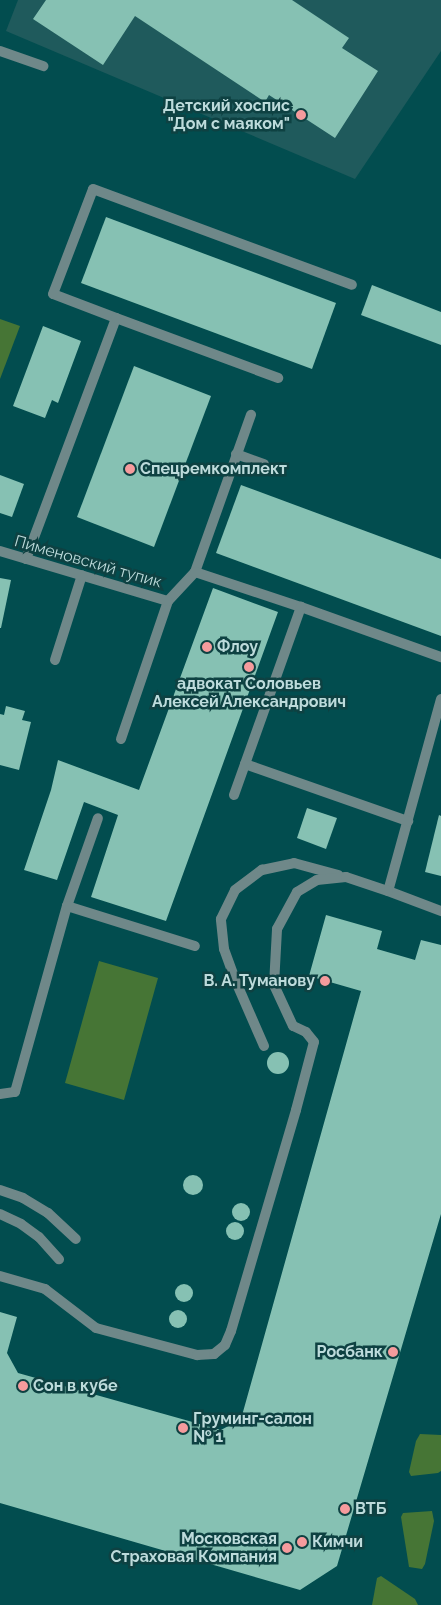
<!DOCTYPE html>
<html>
<head>
<meta charset="utf-8">
<style>
	body { margin:0 }
	#map { position:relative; width:441px; height:1605px; overflow:hidden; background:#024d4f; font-family:Raleway,sans-serif }
	div>[style] { position:absolute }
	.built>* { inset:0; background:#1f5a5c }
	.green>* { inset:0; background:#467535 }
	.building>* { inset:0; background:#86c1b3 }
	.round { border-radius:50% }
	.service>* { height:10px; margin:-5px; padding:0 5px; transform-origin:5px; border-radius:5px; background:#6f8889 }
	.minor>* { height:10px; margin:-5px; padding:0 5px; transform-origin:5px; border-radius:5px; background:#6f8889 }
	.dots>* { width:14px; height:14px; translate:-50% -50%; box-sizing:border-box; border:2px solid #0e4142; border-radius:50% }
	span { translate:-50% -50%; white-space:nowrap; text-align:center; line-height:1.15; -webkit-text-stroke:5px #0e4142; paint-order:stroke }
	.poi-label { font-size:16px; color:#bddbdb; font-weight:700 }
	.right { translate:-100% -50%; text-align:right }
	.left { translate:0 -50%; text-align:left }
	.street-label { font-size:16px; color:#bddbdb }
</style>
</head>
<body>
<div id="map">
	<div class="built">
		<div style="clip-path:polygon(18px 0,441px 0,441px 51px,355px 179px,6px 31px)"></div>
	</div>
	<div class="green">
		<div style="clip-path:polygon(0 319px,20px 326px,0 379px)"></div>
		<div style="clip-path:polygon(99px 961px,158px 978px,124px 1100px,65px 1083px)"></div>
		<div style="clip-path:polygon(420px 1434px,441px 1435px,441px 1471px,438px 1473px,411px 1476px,409px 1472px,416px 1441px)"></div>
		<div style="clip-path:polygon(432px 1511px,434px 1521px,425px 1564px,422px 1569px,409px 1567px,401px 1517px,403px 1513px)"></div>
		<div style="clip-path:polygon(381px 1576px,415px 1599px,418px 1605px,372px 1605px,377px 1578px)"></div>
	</div>
	<div class="building">
		<div style="clip-path:polygon(46px 0,292px 0,349px 38px,342px 48px,378px 71px,335px 138px,269px 95px,265px 102px,135px 16px,103px 65px,33px 19px)"></div>
		<div style="clip-path:polygon(106px 217px,336px 303px,312px 369px,81px 283px)"></div>
		<div style="clip-path:polygon(372px 285px,441px 312px,441px 345px,361px 315px)"></div>
		<div style="clip-path:polygon(43px 326px,81px 341px,58px 403px,52px 400px,45px 418px,13px 406px)"></div>
		<div style="clip-path:polygon(134px 366px,211px 396px,154px 547px,77px 517px)"></div>
		<div style="clip-path:polygon(0 475px,24px 484px,12px 517px,0 513px)"></div>
		<div style="clip-path:polygon(241px 485px,441px 559px,441px 636px,216px 553px)"></div>
		<div style="clip-path:polygon(0 578px,11px 580px,1px 628px,0 628px)"></div>
		<div style="clip-path:polygon(213px 588px,278px 612px,166px 921px,91px 897px,118px 815px,84px 802px,57px 880px,24px 870px,51px 790px,58px 760px,139px 790px)"></div>
		<div style="clip-path:polygon(6px 706px,25px 711px,22px 720px,31px 722px,19px 770px,0 765px,0 714px,4px 715px)"></div>
		<div style="clip-path:polygon(307px 808px,337px 818px,326px 849px,297px 838px)"></div>
		<div style="clip-path:polygon(439px 815px,441px 816px,441px 876px,425px 872px)"></div>
		<div style="clip-path:polygon(326px 915px,382px 931px,377px 949px,415px 960px,421px 940px,441px 945px,441px 1214px,337px 1566px,300px 1590px,0 1503px,0 1312px,17px 1317px,7px 1353px,18px 1373px,221px 1430px,241px 1419px,361px 991px,309px 976px)"></div>
		<div class="round" style="left:267px;top:1052px;width:22px;height:22px"></div>
		<div class="round" style="left:183px;top:1175px;width:20px;height:20px"></div>
		<div class="round" style="left:232px;top:1203px;width:18px;height:18px"></div>
		<div class="round" style="left:226px;top:1222px;width:18px;height:18px"></div>
		<div class="round" style="left:175px;top:1284px;width:18px;height:18px"></div>
		<div class="round" style="left:169px;top:1310px;width:18px;height:18px"></div>
	</div>
	<div class="service">
		<div style="left:0;top:51px;width:46px;rotate:19.2deg"></div>
		<div style="left:116px;top:318px;width:67px;rotate:-159.1deg"></div>
		<div style="left:53px;top:294px;width:112px;rotate:-69.1deg"></div>
		<div style="left:93px;top:189px;width:276px;rotate:20.3deg"></div>
		<div style="left:236px;top:454px;width:30px;rotate:20deg"></div>
		<div style="left:26px;top:559px;width:257px;rotate:-69.5deg"></div>
		<div style="left:116px;top:318px;width:173px;rotate:20.3deg"></div>
		<div style="left:195px;top:572px;width:167px;rotate:-70.4deg"></div>
		<div style="left:55px;top:660px;width:89px;rotate:-72.4deg"></div>
		<div style="left:441px;top:699px;width:199px;rotate:105.4deg"></div>
		<div style="left:388px;top:891px;width:57px;rotate:20.7deg"></div>
		<div style="left:121px;top:739px;width:146px;rotate:-71.2deg"></div>
		<div style="left:168px;top:601px;width:40px;rotate:-47deg"></div>
		<div style="left:195px;top:572px;width:112px;rotate:18.3deg"></div>
		<div style="left:301px;top:607px;width:149px;rotate:19.7deg"></div>
		<div style="left:245px;top:764px;width:173px;rotate:19.3deg"></div>
		<div style="left:234px;top:795px;width:200px;rotate:-70.4deg"></div>
		<div style="left:67px;top:906px;width:93px;rotate:-70.6deg"></div>
		<div style="left:264px;top:1046px;width:70px;rotate:-113.6deg"></div>
		<div style="left:236px;top:982px;width:35px;rotate:-110deg"></div>
		<div style="left:224px;top:949px;width:30px;rotate:-96deg"></div>
		<div style="left:221px;top:919px;width:32px;rotate:-64deg"></div>
		<div style="left:235px;top:890px;width:34px;rotate:-37deg"></div>
		<div style="left:262px;top:870px;width:33px;rotate:-12deg"></div>
		<div style="left:294px;top:863px;width:46px;rotate:15.3deg"></div>
		<div style="left:0;top:1094px;width:15px;rotate:-8deg"></div>
		<div style="left:15px;top:1092px;width:193px;rotate:-74.4deg"></div>
		<div style="left:67px;top:906px;width:134px;rotate:17.4deg"></div>
		<div style="left:0;top:1190px;width:24px;rotate:19deg"></div>
		<div style="left:23px;top:1198px;width:29px;rotate:31deg"></div>
		<div style="left:48px;top:1213px;width:38px;rotate:43deg"></div>
		<div style="left:0;top:1214px;width:23px;rotate:25deg"></div>
		<div style="left:21px;top:1224px;width:22px;rotate:36deg"></div>
		<div style="left:39px;top:1237px;width:30px;rotate:48deg"></div>
		<div style="left:0;top:1276px;width:47px;rotate:16.1deg"></div>
		<div style="left:45px;top:1289px;width:64px;rotate:37.4deg"></div>
		<div style="left:96px;top:1328px;width:105px;rotate:15deg"></div>
		<div style="left:197px;top:1355px;width:17px;rotate:-3deg"></div>
		<div style="left:214px;top:1354px;width:14px;rotate:-39deg"></div>
		<div style="left:225px;top:1345px;width:15px;rotate:-67deg"></div>
		<div style="left:231px;top:1331px;width:230px;rotate:-73.6deg"></div>
		<div style="left:296px;top:1110px;width:70px;rotate:-75.2deg"></div>
		<div style="left:314px;top:1042px;width:13px;rotate:-129deg"></div>
		<div style="left:306px;top:1032px;width:14px;rotate:-155deg"></div>
		<div style="left:293px;top:1026px;width:45px;rotate:-114.9deg"></div>
		<div style="left:274px;top:985px;width:56px;rotate:-86.9deg"></div>
		<div style="left:277px;top:929px;width:42px;rotate:-61.6deg"></div>
		<div style="left:297px;top:892px;width:23px;rotate:-31deg"></div>
		<div style="left:317px;top:880px;width:29px;rotate:-6deg"></div>
		<div style="left:346px;top:877px;width:44px;rotate:18.4deg"></div>
	</div>
	<div class="minor">
		<div style="left:0;top:551px;width:175px;rotate:16.6deg"></div>
	</div>
	<div class="dots">
		<div style="left:301px;top:115px;background:#f59b9d"></div>
		<div style="left:130px;top:469px;background:#f59b9d"></div>
		<div style="left:207px;top:647px;background:#f59b9d"></div>
		<div style="left:249px;top:667px;background:#f59b9d"></div>
		<div style="left:325px;top:981px;background:#f59b9d"></div>
		<div style="left:393px;top:1352px;background:#f59b9d"></div>
		<div style="left:23px;top:1386px;background:#f59b9d"></div>
		<div style="left:183px;top:1428px;background:#f59b9d"></div>
		<div style="left:345px;top:1509px;background:#f59b9d"></div>
		<div style="left:302px;top:1542px;background:#f59b9d"></div>
		<div style="left:287px;top:1548px;background:#f59b9d"></div>
	</div>
	<div class="poi-label">
		<span class="right" style="left:290px;top:115px">Детский хоспис<br>"Дом с маяком"</span>
		<span class="left" style="left:140px;top:469px">Спецремкомплект</span>
		<span class="left" style="left:217px;top:647px">Флоу</span>
		<span style="left:249px;top:693px">адвокат Соловьев<br>Алексей Александрович</span>
		<span class="right" style="left:315px;top:981px">В. А. Туманову</span>
		<span class="right" style="left:383px;top:1352px">Росбанк</span>
		<span class="left" style="left:33px;top:1386px">Сон в кубе</span>
		<span class="left" style="left:193px;top:1428px">Груминг-салон<br>№ 1</span>
		<span class="left" style="left:355px;top:1509px">ВТБ</span>
		<span class="right" style="left:277px;top:1548px">Московская<br>Страховая Компания</span>
		<span class="left" style="left:312px;top:1542px">Кимчи</span>
	</div>
	<div class="street-label">
		<span style="left:88px;top:562px;rotate:16deg">Пименовский тупик</span>
	</div>
</div>
</body>
</html>
